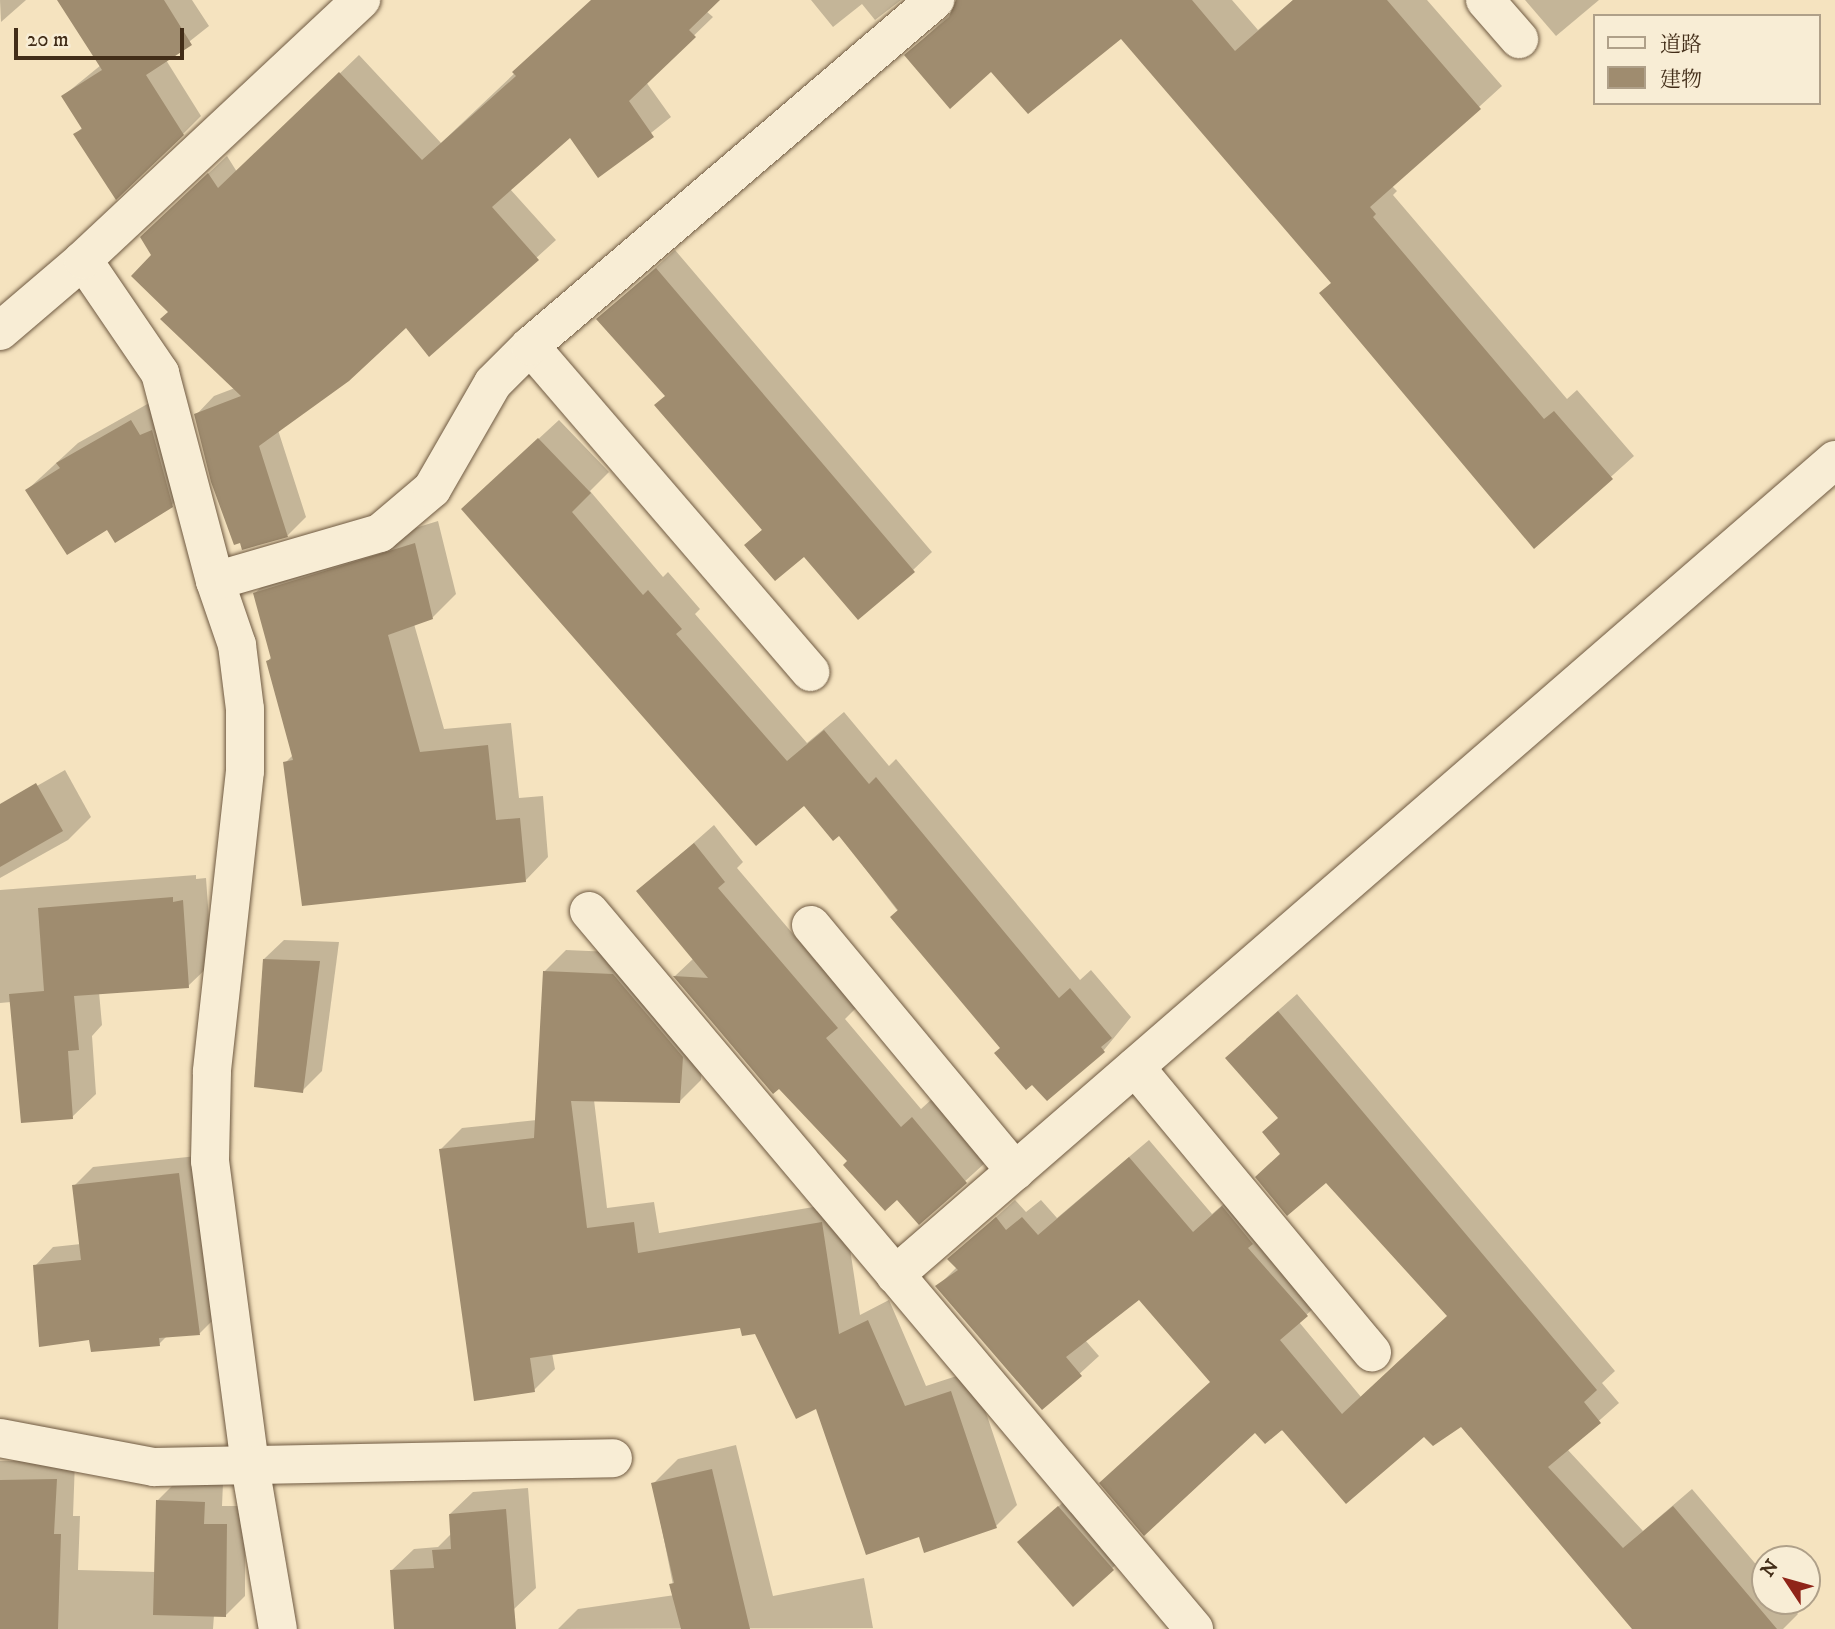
<!DOCTYPE html>
<html>
<head>
<meta charset="utf-8">
<style>
	body { margin:0 }
	#map { position:relative; width:1835px; height:1629px; overflow:hidden; background:#f5e3bf; font-family:"IM FELL DW Pica","Noto Serif JP",serif }
	div>[style] { position:absolute }
	.shadow>* { inset:0; background:#0003 }
	.building>* { inset:0; background:#9f8c6f }
	.roads { filter:drop-shadow(0 0 2px #6f5a42) drop-shadow(0 0 2px #6f5a42) }
	.street>* { height:38px; margin:-19px; padding:0 19px; transform-origin:19px; border-radius:19px; background:#f8edd5 }
	span { translate:-50% -50%; white-space:nowrap; text-align:center; line-height:1.15; -webkit-text-stroke:5px #f8edd5; paint-order:stroke }
	.legend { position:absolute; left:1593px; top:14px; width:228px; height:91px; box-sizing:border-box; background:#f8edd5; border:2px solid #afa089; margin:0; padding:9px 12px; list-style:none; font-size:21px; color:#422d18 }
	.legend li { display:flex; align-items:center; gap:14px; height:35px }
	.legend b { width:35px; border:2px solid #afa089 }
	.north { position:absolute; left:1751px; top:1545px; width:70px; height:70px; box-sizing:border-box; background:#f8edd5; border:2px solid #afa089; border-radius:50%; rotate:306deg; font-size:19px; font-weight:700; line-height:28px; text-align:center; color:#422d18 }
	.north::after { content:''; display:block; margin:auto; width:24px; height:32px; background:#8f2418; clip-path:polygon(50% 0,100% 100%,50% 72%,0 100%) }
	.scale { position:absolute; left:14px; top:28px; width:170px; height:32px; box-sizing:border-box; border:4px solid #422d18; border-top:0; padding-left:9px; font-size:21px; line-height:24px; white-space:nowrap; color:#422d18; -webkit-text-stroke:5px #f8edd5; paint-order:stroke }
</style>
</head>
<body>
<div id="map">
	<div class="shadow">
		<div style="clip-path:polygon(0 0,26px 0,1px 22px)"></div>
		<div style="clip-path:polygon(116px 0,192px 0,209px 26px,166px 60px,201px 116px,183px 134px,75px 134px,83px 127px,63px 96px,101px 65px)"></div>
		<div style="clip-path:polygon(592px 0,717px 0,706px 11px,713px 17px,646px 82px,671px 117px,598px 175px,570px 135px,510px 189px,556px 240px,430px 354px,406px 326px,278px 430px,306px 517px,288px 535px,243px 548px,196px 415px,214px 396px,235px 388px,171px 312px,154px 255px,160px 219px,227px 156px,237px 172px,359px 55px,441px 143px)"></div>
		<div style="clip-path:polygon(811px 0,901px 0,875px 20px,862px 4px,833px 27px)"></div>
		<div style="clip-path:polygon(956px 0,1116px 0,992px 69px,906px 56px,957px 7px)"></div>
		<div style="clip-path:polygon(1168px 0,1232px 0,1258px 30px,1293px 0,1427px 0,1502px 86px,1392px 186px,1397px 191px,1393px 195px,1567px 399px,1577px 390px,1634px 456px,1534px 546px,1333px 282px)"></div>
		<div style="clip-path:polygon(1525px 0,1599px 0,1556px 36px)"></div>
		<div style="clip-path:polygon(675px 250px,932px 552px,913px 570px,746px 545px,763px 529px,667px 395px,598px 319px)"></div>
		<div style="clip-path:polygon(151px 402px,192px 485px,172px 505px,108px 528px,27px 490px,78px 443px)"></div>
		<div style="clip-path:polygon(559px 420px,609px 472px,590px 491px,663px 577px,668px 572px,700px 609px,695px 614px,807px 743px,844px 712px,889px 766px,896px 759px,1080px 980px,1091px 970px,1131px 1017px,1104px 1050px,1002px 1048px,839px 834px,483px 490px)"></div>
		<div style="clip-path:polygon(438px 521px,456px 594px,432px 618px,414px 624px,444px 729px,511px 723px,519px 798px,543px 796px,548px 857px,525px 881px,285px 763px,293px 755px,268px 661px,272px 656px,255px 593px,279px 570px)"></div>
		<div style="clip-path:polygon(65px 770px,91px 817px,68px 840px,0 878px,0 807px)"></div>
		<div style="clip-path:polygon(714px 825px,743px 862px,737px 868px,856px 1008px,845px 1019px,921px 1109px,932px 1099px,985px 1163px,919px 1223px,897px 1197px,854px 1166px,675px 976px,694px 958px,639px 891px)"></div>
		<div style="clip-path:polygon(196px 875px,196px 879px,206px 878px,212px 963px,188px 986px,99px 992px,102px 1025px,92px 1036px,96px 1094px,72px 1117px,11px 1002px,0 1003px,0 890px)"></div>
		<div style="clip-path:polygon(284px 940px,339px 942px,322px 1071px,302px 1091px,264px 959px)"></div>
		<div style="clip-path:polygon(566px 950px,635px 953px,704px 1036px,701px 1080px,680px 1101px,594px 1100px,607px 1208px,654px 1202px,659px 1233px,843px 1202px,860px 1315px,889px 1300px,926px 1386px,972px 1371px,1017px 1505px,996px 1526px,920px 1535px,756px 1332px,741px 1326px,552px 1353px,555px 1369px,534px 1390px,441px 1149px,462px 1128px,537px 1120px,545px 971px)"></div>
		<div style="clip-path:polygon(1297px 994px,1615px 1371px,1602px 1383px,1619px 1403px,1567px 1449px,1643px 1531px,1692px 1489px,1765px 1575px,1765px 1601px,1787px 1601px,1798px 1614px,1783px 1629px,1635px 1629px,1461px 1425px,1424px 1434px,1255px 1430px,1139px 1298px,1085px 1340px,1099px 1356px,1043px 1407px,938px 1286px,957px 1267px,950px 1259px,1015px 1200px,1026px 1212px,1041px 1200px,1057px 1218px,1149px 1140px,1212px 1214px,1241px 1189px,1326px 1296px,1299px 1322px,1361px 1397px,1449px 1315px,1326px 1180px,1282px 1153px,1280px 1117px,1246px 1039px)"></div>
		<div style="clip-path:polygon(197px 1156px,218px 1315px,200px 1333px,167px 1336px,159px 1344px,90px 1338px,35px 1266px,53px 1247px,81px 1244px,74px 1186px,93px 1167px)"></div>
		<div style="clip-path:polygon(736px 1445px,773px 1596px,864px 1578px,873px 1628px,558px 1629px,578px 1609px,675px 1595px,653px 1484px,678px 1459px)"></div>
		<div style="clip-path:polygon(0 1461px,75px 1461px,73px 1516px,80px 1516px,78px 1570px,156px 1572px,158px 1500px,177px 1481px,223px 1483px,222px 1506px,245px 1506px,245px 1596px,226px 1615px,214px 1615px,213px 1629px,0 1629px)"></div>
		<div style="clip-path:polygon(528px 1488px,536px 1588px,513px 1610px,477px 1629px,395px 1629px,391px 1571px,414px 1549px,438px 1547px,452px 1533px,450px 1514px,473px 1492px)"></div>
		<div style="clip-path:polygon(1079px 1488px,1133px 1549px,1073px 1604px,1019px 1542px)"></div>
	</div>
	<div class="building">
		<div style="clip-path:polygon(57px 0,164px 0,192px 45px,146px 75px,184px 135px,116px 200px,73px 134px,82px 129px,61px 96px,102px 70px)"></div>
		<div style="clip-path:polygon(591px 0,720px 0,689px 30px,696px 37px,629px 101px,654px 137px,598px 178px,570px 138px,492px 207px,539px 260px,429px 357px,406px 328px,349px 381px,259px 446px,288px 537px,242px 550px,240px 543px,234px 545px,211px 482px,194px 414px,241px 396px,160px 319px,168px 312px,131px 276px,151px 255px,140px 237px,208px 173px,218px 188px,339px 72px,422px 160px,516px 76px,512px 72px)"></div>
		<div style="clip-path:polygon(956px 0,1192px 0,1235px 51px,1293px 0,1387px 0,1481px 109px,1370px 207px,1376px 214px,1373px 217px,1544px 419px,1554px 411px,1613px 479px,1534px 549px,1319px 293px,1331px 283px,1121px 39px,1028px 114px,991px 72px,950px 109px,904px 55px,949px 17px)"></div>
		<div style="clip-path:polygon(656px 268px,915px 572px,858px 620px,804px 557px,775px 581px,744px 545px,762px 530px,654px 405px,665px 396px,596px 319px)"></div>
		<div style="clip-path:polygon(131px 420px,140px 435px,152px 430px,173px 507px,115px 543px,107px 530px,67px 555px,25px 490px,60px 468px,56px 463px)"></div>
		<div style="clip-path:polygon(538px 438px,591px 493px,572px 512px,643px 595px,648px 590px,682px 629px,676px 634px,787px 761px,824px 730px,869px 784px,876px 777px,1059px 998px,1070px 988px,1112px 1038px,1101px 1047px,1105px 1052px,1047px 1101px,1032px 1085px,1026px 1090px,994px 1053px,1000px 1048px,890px 917px,898px 910px,839px 836px,833px 841px,804px 806px,756px 846px,461px 509px)"></div>
		<div style="clip-path:polygon(415px 543px,433px 619px,388px 635px,420px 752px,488px 745px,496px 820px,520px 818px,526px 882px,302px 906px,283px 762px,293px 760px,266px 661px,271px 659px,253px 593px)"></div>
		<div style="clip-path:polygon(36px 783px,63px 831px,0 867px,0 804px)"></div>
		<div style="clip-path:polygon(694px 843px,725px 882px,718px 888px,838px 1028px,826px 1038px,901px 1127px,912px 1117px,967px 1183px,919px 1225px,897px 1200px,885px 1211px,843px 1165px,847px 1161px,779px 1089px,773px 1094px,673px 976px,708px 978px,636px 891px)"></div>
		<div style="clip-path:polygon(173px 897px,173px 902px,183px 900px,189px 988px,74px 996px,79px 1050px,68px 1051px,73px 1119px,21px 1123px,9px 994px,44px 991px,38px 908px)"></div>
		<div style="clip-path:polygon(263px 959px,320px 961px,303px 1093px,254px 1087px)"></div>
		<div style="clip-path:polygon(543px 971px,613px 974px,683px 1057px,680px 1103px,571px 1101px,587px 1228px,634px 1222px,638px 1253px,822px 1222px,839px 1334px,868px 1320px,905px 1406px,951px 1391px,997px 1528px,924px 1553px,919px 1537px,866px 1555px,816px 1409px,796px 1419px,755px 1334px,742px 1336px,740px 1328px,530px 1358px,535px 1392px,474px 1401px,439px 1149px,534px 1138px)"></div>
		<div style="clip-path:polygon(1278px 1011px,1597px 1390px,1584px 1402px,1601px 1423px,1548px 1467px,1623px 1548px,1673px 1506px,1777px 1629px,1632px 1629px,1461px 1427px,1433px 1446px,1424px 1437px,1346px 1504px,1282px 1430px,1265px 1444px,1255px 1433px,1144px 1536px,1099px 1483px,1210px 1382px,1139px 1300px,1066px 1357px,1082px 1376px,1042px 1410px,935px 1286px,958px 1270px,947px 1259px,996px 1217px,1006px 1230px,1022px 1217px,1038px 1235px,1129px 1157px,1193px 1232px,1222px 1206px,1253px 1244px,1248px 1248px,1308px 1316px,1280px 1340px,1342px 1414px,1447px 1316px,1326px 1183px,1287px 1216px,1255px 1177px,1280px 1154px,1262px 1132px,1278px 1118px,1225px 1058px)"></div>
		<div style="clip-path:polygon(179px 1173px,200px 1335px,159px 1338px,160px 1346px,91px 1352px,89px 1340px,39px 1347px,33px 1265px,81px 1260px,72px 1185px)"></div>
		<div style="clip-path:polygon(712px 1469px,750px 1629px,681px 1629px,669px 1584px,674px 1583px,651px 1483px)"></div>
		<div style="clip-path:polygon(57px 1479px,54px 1534px,61px 1534px,58px 1629px,0 1629px,0 1480px)"></div>
		<div style="clip-path:polygon(156px 1500px,205px 1502px,204px 1524px,227px 1524px,226px 1617px,153px 1615px)"></div>
		<div style="clip-path:polygon(1058px 1506px,1114px 1570px,1073px 1607px,1017px 1542px)"></div>
		<div style="clip-path:polygon(506px 1509px,516px 1629px,394px 1629px,390px 1570px,434px 1568px,432px 1550px,451px 1549px,449px 1514px)"></div>
	</div>
	<div class="roads">
		<div class="street">
			<div style="left:1485px;top:0;width:52px;rotate:48.9deg"></div>
			<div style="left:83px;top:260px;width:137px;rotate:55.7deg"></div>
			<div style="left:160px;top:373px;width:215px;rotate:75.2deg"></div>
			<div style="left:215px;top:581px;width:68px;rotate:71deg"></div>
			<div style="left:237px;top:645px;width:64px;rotate:82.9deg"></div>
			<div style="left:245px;top:709px;width:62px;rotate:90deg"></div>
			<div style="left:245px;top:771px;width:303px;rotate:96.3deg"></div>
			<div style="left:212px;top:1072px;width:89px;rotate:91.3deg"></div>
			<div style="left:210px;top:1161px;width:308px;rotate:82.5deg"></div>
			<div style="left:250px;top:1466px;width:165px;rotate:80.3deg"></div>
			<div style="left:0;top:331px;width:109px;rotate:-40.5deg"></div>
			<div style="left:83px;top:260px;width:381px;rotate:-43.1deg"></div>
			<div style="left:530px;top:346px;width:430px;rotate:49.3deg"></div>
			<div style="left:215px;top:581px;width:172px;rotate:-16.2deg"></div>
			<div style="left:380px;top:533px;width:68px;rotate:-40.2deg"></div>
			<div style="left:432px;top:489px;width:122px;rotate:-60.1deg"></div>
			<div style="left:493px;top:383px;width:52px;rotate:-45deg"></div>
			<div style="left:530px;top:346px;width:533px;rotate:-40.51deg"></div>
			<div style="left:589px;top:911px;width:939px;rotate:49.88deg"></div>
			<div style="left:811px;top:925px;width:320px;rotate:50.3deg"></div>
			<div style="left:1135px;top:1067px;width:371px;rotate:50.3deg"></div>
			<div style="left:895px;top:1275px;width:1244px;rotate:-40.93deg"></div>
			<div style="left:0;top:1438px;width:157px;rotate:10.7deg"></div>
			<div style="left:154px;top:1467px;width:459px;rotate:-1.1deg"></div>
		</div>
	</div>
	<ul class="legend">
	<li><b style="height:9px;background:#f8edd5"></b>道路</li>
	<li><b style="height:19px;background:#9f8c6f"></b>建物</li>
	</ul>
	<div class="north">N</div>
	<div class="scale">20 m</div>
</div>
</body>
</html>
